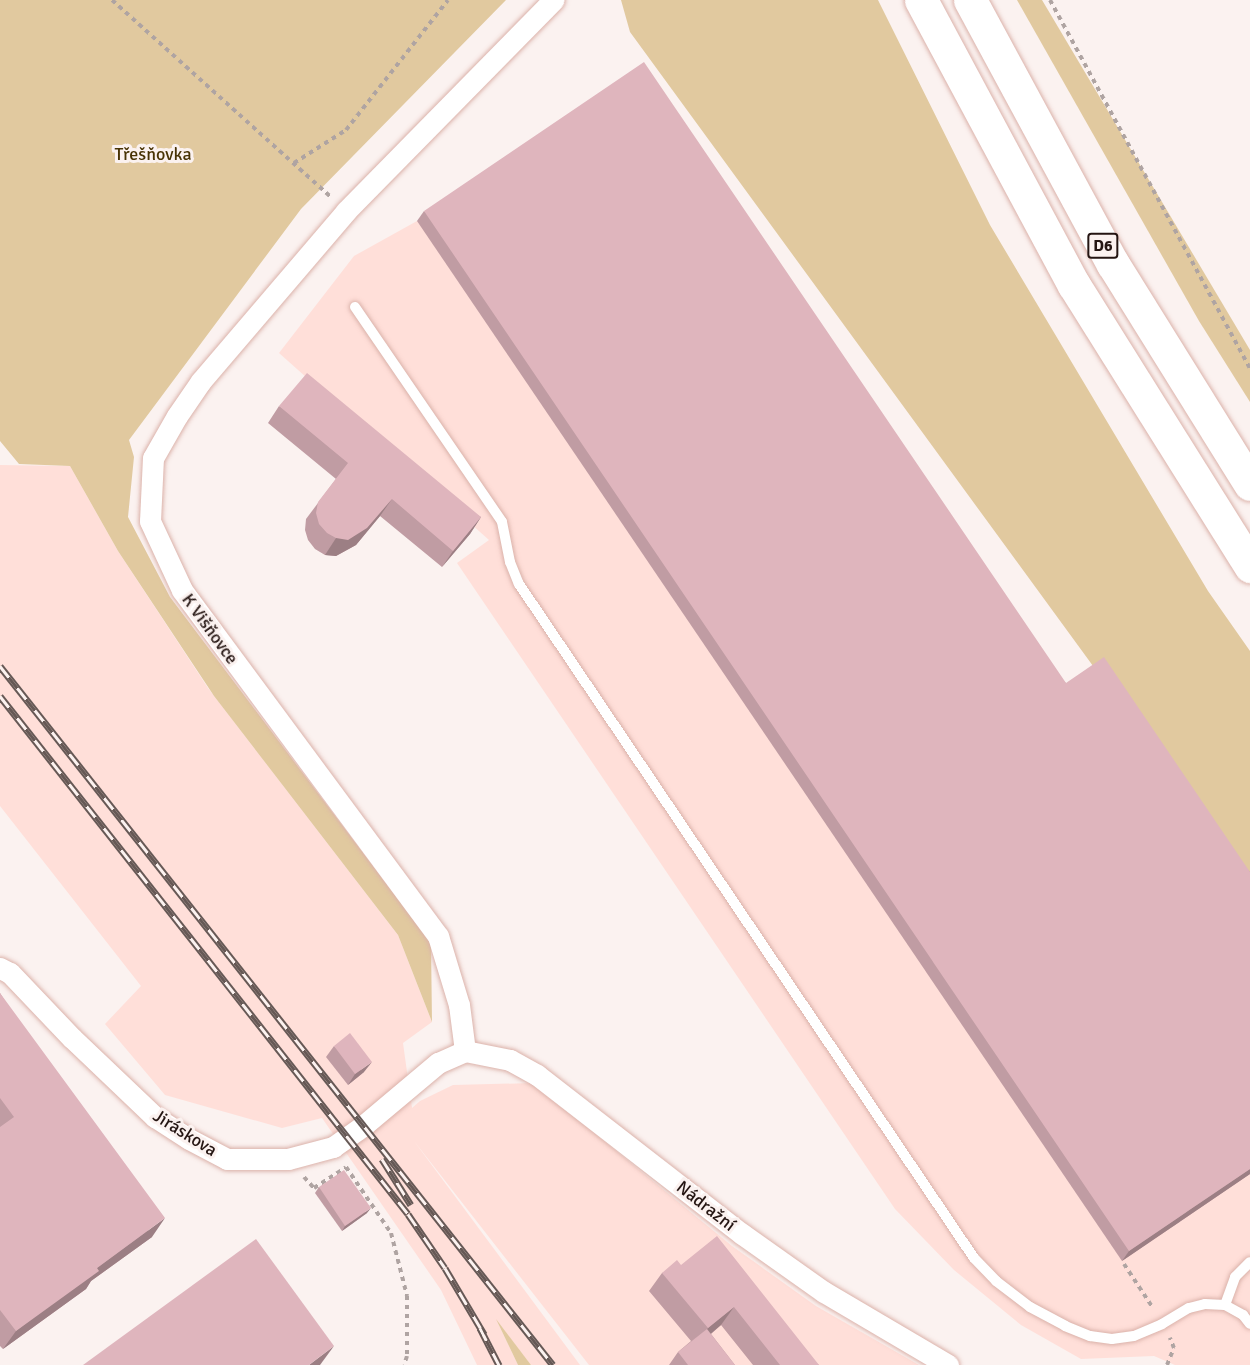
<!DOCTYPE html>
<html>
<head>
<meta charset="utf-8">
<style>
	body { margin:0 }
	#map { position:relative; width:1250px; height:1365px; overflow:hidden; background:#fbf2f0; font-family:Signika,sans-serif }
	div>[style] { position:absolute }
	.built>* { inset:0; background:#ffdfd9 }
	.green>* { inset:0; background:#e1c99f }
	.path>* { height:4px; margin-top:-2px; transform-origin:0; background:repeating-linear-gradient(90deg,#afa4a2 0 4.5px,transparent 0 9px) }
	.roads { filter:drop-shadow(0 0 2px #dbb2aa) drop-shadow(0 0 2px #dbb2aa) }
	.lane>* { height:10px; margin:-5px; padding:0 5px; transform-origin:5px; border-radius:5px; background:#fff }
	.street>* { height:21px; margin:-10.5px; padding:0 10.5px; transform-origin:10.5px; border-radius:10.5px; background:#fff }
	.highway>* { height:33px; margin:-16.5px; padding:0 16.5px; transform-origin:16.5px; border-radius:16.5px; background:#fff }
	.rail>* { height:7px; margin-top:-3.5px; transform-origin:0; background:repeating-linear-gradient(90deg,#fbf2f0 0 14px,#665956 0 28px); box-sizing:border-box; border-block:2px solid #665956 }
	.wall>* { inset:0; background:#c09ca3 }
	.shaded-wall>* { inset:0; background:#9c7f84 }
	.building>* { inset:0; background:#dfb5bd }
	span { translate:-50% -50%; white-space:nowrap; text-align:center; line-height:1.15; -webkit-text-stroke:6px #fbf2f0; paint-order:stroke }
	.shield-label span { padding:2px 4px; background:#fbf2f0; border:2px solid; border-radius:4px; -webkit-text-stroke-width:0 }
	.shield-label { font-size:16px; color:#241512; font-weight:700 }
	.park-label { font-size:18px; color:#483305 }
	.street-label { font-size:18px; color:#241512 }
</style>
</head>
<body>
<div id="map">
	<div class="built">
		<div style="clip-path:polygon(417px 221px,1059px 693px,1250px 893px,1250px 1365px,1175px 1365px,1154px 1356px,1081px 1359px,1021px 1325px,954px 1270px,895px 1209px,457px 563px,489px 540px,279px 353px,354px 256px)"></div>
		<div style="clip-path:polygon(0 465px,70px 466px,118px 551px,208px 688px,398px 935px,432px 1022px,403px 1043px,412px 1108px,420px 1101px,453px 1085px,533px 1083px,732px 1246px,816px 1306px,919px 1365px,589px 1365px,414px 1141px,580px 1365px,531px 1365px,498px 1323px,518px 1365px,477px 1365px,441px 1290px,322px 1118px,282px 1128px,165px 1095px,105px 1024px,141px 986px,0 806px)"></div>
	</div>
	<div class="green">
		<div style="clip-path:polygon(0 0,506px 0,301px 209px,129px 440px,134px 457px,128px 517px,170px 597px,431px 943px,432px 1022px,398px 935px,214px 696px,118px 551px,70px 466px,19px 464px,0 441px)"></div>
		<div style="clip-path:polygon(621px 0,878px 0,990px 225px,1208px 591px,1250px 651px,1250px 881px,630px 32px)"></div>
		<div style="clip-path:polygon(1017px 0,1042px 0,1250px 350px,1250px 402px,1199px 321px)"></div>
		<div style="clip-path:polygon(496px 1319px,531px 1365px,518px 1365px)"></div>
	</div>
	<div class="path">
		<div style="left:112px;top:0;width:293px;rotate:42deg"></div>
		<div style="left:1050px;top:0;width:419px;rotate:61.5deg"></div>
		<div style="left:294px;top:163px;width:62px;rotate:-32.4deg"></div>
		<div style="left:346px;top:130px;width:165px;rotate:-51.9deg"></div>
		<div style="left:304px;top:1177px;width:15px;rotate:48deg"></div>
		<div style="left:314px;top:1188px;width:38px;rotate:-33deg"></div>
		<div style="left:346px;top:1167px;width:80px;rotate:55.7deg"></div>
		<div style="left:391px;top:1233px;width:65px;rotate:75.7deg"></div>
		<div style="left:407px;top:1296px;width:60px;rotate:90deg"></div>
		<div style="left:407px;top:1356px;width:9px;rotate:108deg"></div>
		<div style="left:1124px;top:1264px;width:53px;rotate:56.6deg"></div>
		<div style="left:1167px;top:1365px;width:18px;rotate:-68deg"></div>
		<div style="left:1174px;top:1348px;width:11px;rotate:-112deg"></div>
	</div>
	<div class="roads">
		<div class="lane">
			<div style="left:355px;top:307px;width:260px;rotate:55.6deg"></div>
			<div style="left:502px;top:522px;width:41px;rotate:78.7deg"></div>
			<div style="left:510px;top:562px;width:24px;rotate:68deg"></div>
			<div style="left:519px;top:584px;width:813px;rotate:55.98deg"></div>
			<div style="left:974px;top:1258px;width:32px;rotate:46deg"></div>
			<div style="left:996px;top:1281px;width:43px;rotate:37.4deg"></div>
			<div style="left:1030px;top:1307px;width:40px;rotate:28deg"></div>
			<div style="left:1065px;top:1326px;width:27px;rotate:22deg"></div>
			<div style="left:1090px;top:1336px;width:22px;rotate:8deg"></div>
			<div style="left:1112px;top:1339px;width:22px;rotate:-8deg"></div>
			<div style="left:1134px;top:1336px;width:30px;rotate:-23deg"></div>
			<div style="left:1162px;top:1324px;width:31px;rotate:-31deg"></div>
			<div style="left:1189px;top:1308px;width:16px;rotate:-14deg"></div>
			<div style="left:1205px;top:1304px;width:20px;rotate:3deg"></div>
			<div style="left:1225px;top:1305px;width:21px;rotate:29deg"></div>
			<div style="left:1243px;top:1315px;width:11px;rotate:52deg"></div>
			<div style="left:1225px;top:1305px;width:30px;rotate:-70deg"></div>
			<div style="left:1235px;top:1277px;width:21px;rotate:-45deg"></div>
		</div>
		<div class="street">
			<div style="left:0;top:968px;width:11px;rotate:27deg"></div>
			<div style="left:10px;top:973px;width:90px;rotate:46.4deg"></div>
			<div style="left:72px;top:1038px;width:115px;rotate:43.6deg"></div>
			<div style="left:155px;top:1117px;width:40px;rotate:32.9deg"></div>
			<div style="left:189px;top:1139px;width:43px;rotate:27.8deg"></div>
			<div style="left:227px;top:1159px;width:61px"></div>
			<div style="left:288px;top:1159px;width:47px;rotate:-14.9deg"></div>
			<div style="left:333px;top:1147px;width:38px;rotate:-35deg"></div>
			<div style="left:364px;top:1125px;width:97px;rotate:-40deg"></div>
			<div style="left:438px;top:1063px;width:30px;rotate:-24deg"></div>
			<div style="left:465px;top:1051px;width:46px;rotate:-97.4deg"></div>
			<div style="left:459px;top:1005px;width:72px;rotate:-106.9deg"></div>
			<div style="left:438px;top:936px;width:430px;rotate:-126.5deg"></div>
			<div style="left:182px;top:590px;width:76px;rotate:-114.9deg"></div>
			<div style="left:150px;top:521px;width:63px;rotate:-87.3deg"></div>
			<div style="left:153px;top:458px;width:48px;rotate:-60.3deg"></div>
			<div style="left:177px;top:416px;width:42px;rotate:-55.6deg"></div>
			<div style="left:201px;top:381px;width:223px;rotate:-49.5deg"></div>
			<div style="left:346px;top:211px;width:296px;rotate:-45.5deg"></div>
			<div style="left:465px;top:1051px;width:46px;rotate:11.3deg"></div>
			<div style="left:510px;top:1060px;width:31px;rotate:29deg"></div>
			<div style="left:537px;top:1075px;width:259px;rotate:37.8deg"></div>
			<div style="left:742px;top:1234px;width:100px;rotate:35.3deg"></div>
			<div style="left:824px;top:1292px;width:144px;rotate:30.5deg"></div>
		</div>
		<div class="highway">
			<div style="left:921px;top:0;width:323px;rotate:61.8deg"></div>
			<div style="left:1074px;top:285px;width:332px;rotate:57.9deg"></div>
			<div style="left:970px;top:0;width:300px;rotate:61.6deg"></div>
			<div style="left:1113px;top:264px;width:259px;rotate:58.1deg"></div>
		</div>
	</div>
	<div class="rail">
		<div style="left:0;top:666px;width:891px;rotate:51.65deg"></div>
		<div style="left:0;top:696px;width:659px;rotate:51.77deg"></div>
		<div style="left:408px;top:1214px;width:65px;rotate:55.6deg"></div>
		<div style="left:445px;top:1268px;width:77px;rotate:59.4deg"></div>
		<div style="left:382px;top:1159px;width:54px;rotate:57.8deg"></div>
		<div style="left:480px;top:1328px;width:42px;rotate:62.8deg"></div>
	</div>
	<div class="wall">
		<div style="clip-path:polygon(424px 211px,1066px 683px,1250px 872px,1250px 1174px,1122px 1261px,417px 221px)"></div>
		<div style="clip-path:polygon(279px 406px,481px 517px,470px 534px,442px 567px,380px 516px,356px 545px,336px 556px,325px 555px,315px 549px,308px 540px,305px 530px,306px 519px,336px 479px,268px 423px)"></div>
		<div style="clip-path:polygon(0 993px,152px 1237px,91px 1281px,86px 1289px,3px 1349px,0 1346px)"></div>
		<div style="clip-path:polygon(334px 1046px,364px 1072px,348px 1085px,326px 1057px)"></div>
		<div style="clip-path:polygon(319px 1187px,367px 1213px,342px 1231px,315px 1193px)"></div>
		<div style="clip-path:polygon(681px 1265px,819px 1365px,753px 1365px,721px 1325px,711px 1334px,735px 1365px,669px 1365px,678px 1352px,691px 1341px,649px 1291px,662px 1273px)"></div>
	</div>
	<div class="shaded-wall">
		<div style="clip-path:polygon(392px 499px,380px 516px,356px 545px,336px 556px,325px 555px,336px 538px)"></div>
		<div style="clip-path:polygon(481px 517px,470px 534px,442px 567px,453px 551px)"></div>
		<div style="clip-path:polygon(372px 1062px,364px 1072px,348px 1085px,355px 1074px)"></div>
		<div style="clip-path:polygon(1250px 1169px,1250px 1174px,1122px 1261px,1129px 1251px)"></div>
		<div style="clip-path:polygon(371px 1208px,367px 1213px,342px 1231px,345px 1226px)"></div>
		<div style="clip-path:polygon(165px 1218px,152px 1237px,91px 1281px,86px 1289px,3px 1349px,16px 1331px,97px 1268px)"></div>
		<div style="clip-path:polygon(734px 1307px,721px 1325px,696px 1346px,708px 1328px)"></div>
		<div style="clip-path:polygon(334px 1346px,320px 1365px,309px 1365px)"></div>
	</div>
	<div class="building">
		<div style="clip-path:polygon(644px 62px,1066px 683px,1104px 657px,1250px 872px,1250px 1169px,1129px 1251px,424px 211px)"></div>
		<div style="clip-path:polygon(307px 373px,481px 517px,453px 551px,392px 499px,367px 528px,348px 540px,336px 538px,327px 533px,319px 524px,316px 513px,318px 502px,348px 463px,279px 406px)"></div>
		<div style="clip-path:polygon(0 993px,165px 1218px,97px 1268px,99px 1271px,16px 1331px,0 1310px,0 1127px,14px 1117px,0 1098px)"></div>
		<div style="clip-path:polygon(350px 1033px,372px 1062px,355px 1074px,334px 1046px)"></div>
		<div style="clip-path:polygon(344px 1170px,371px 1208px,345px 1226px,319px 1187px)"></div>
		<div style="clip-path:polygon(717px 1236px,819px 1365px,780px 1365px,734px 1307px,708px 1328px,662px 1273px,677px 1260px,681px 1265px)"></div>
		<div style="clip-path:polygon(256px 1239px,334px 1346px,309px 1365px,83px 1365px)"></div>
		<div style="clip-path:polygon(707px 1329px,735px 1365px,688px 1365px,678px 1352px)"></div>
	</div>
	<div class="shield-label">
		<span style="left:1103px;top:246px">D6</span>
	</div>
	<div class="park-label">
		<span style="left:153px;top:154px">Třešňovka</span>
	</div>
	<div class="street-label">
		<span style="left:210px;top:629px;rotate:54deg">K Višňovce</span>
		<span style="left:185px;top:1133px;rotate:32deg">Jiráskova</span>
		<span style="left:706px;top:1206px;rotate:38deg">Nádražní</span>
	</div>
</div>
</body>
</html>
